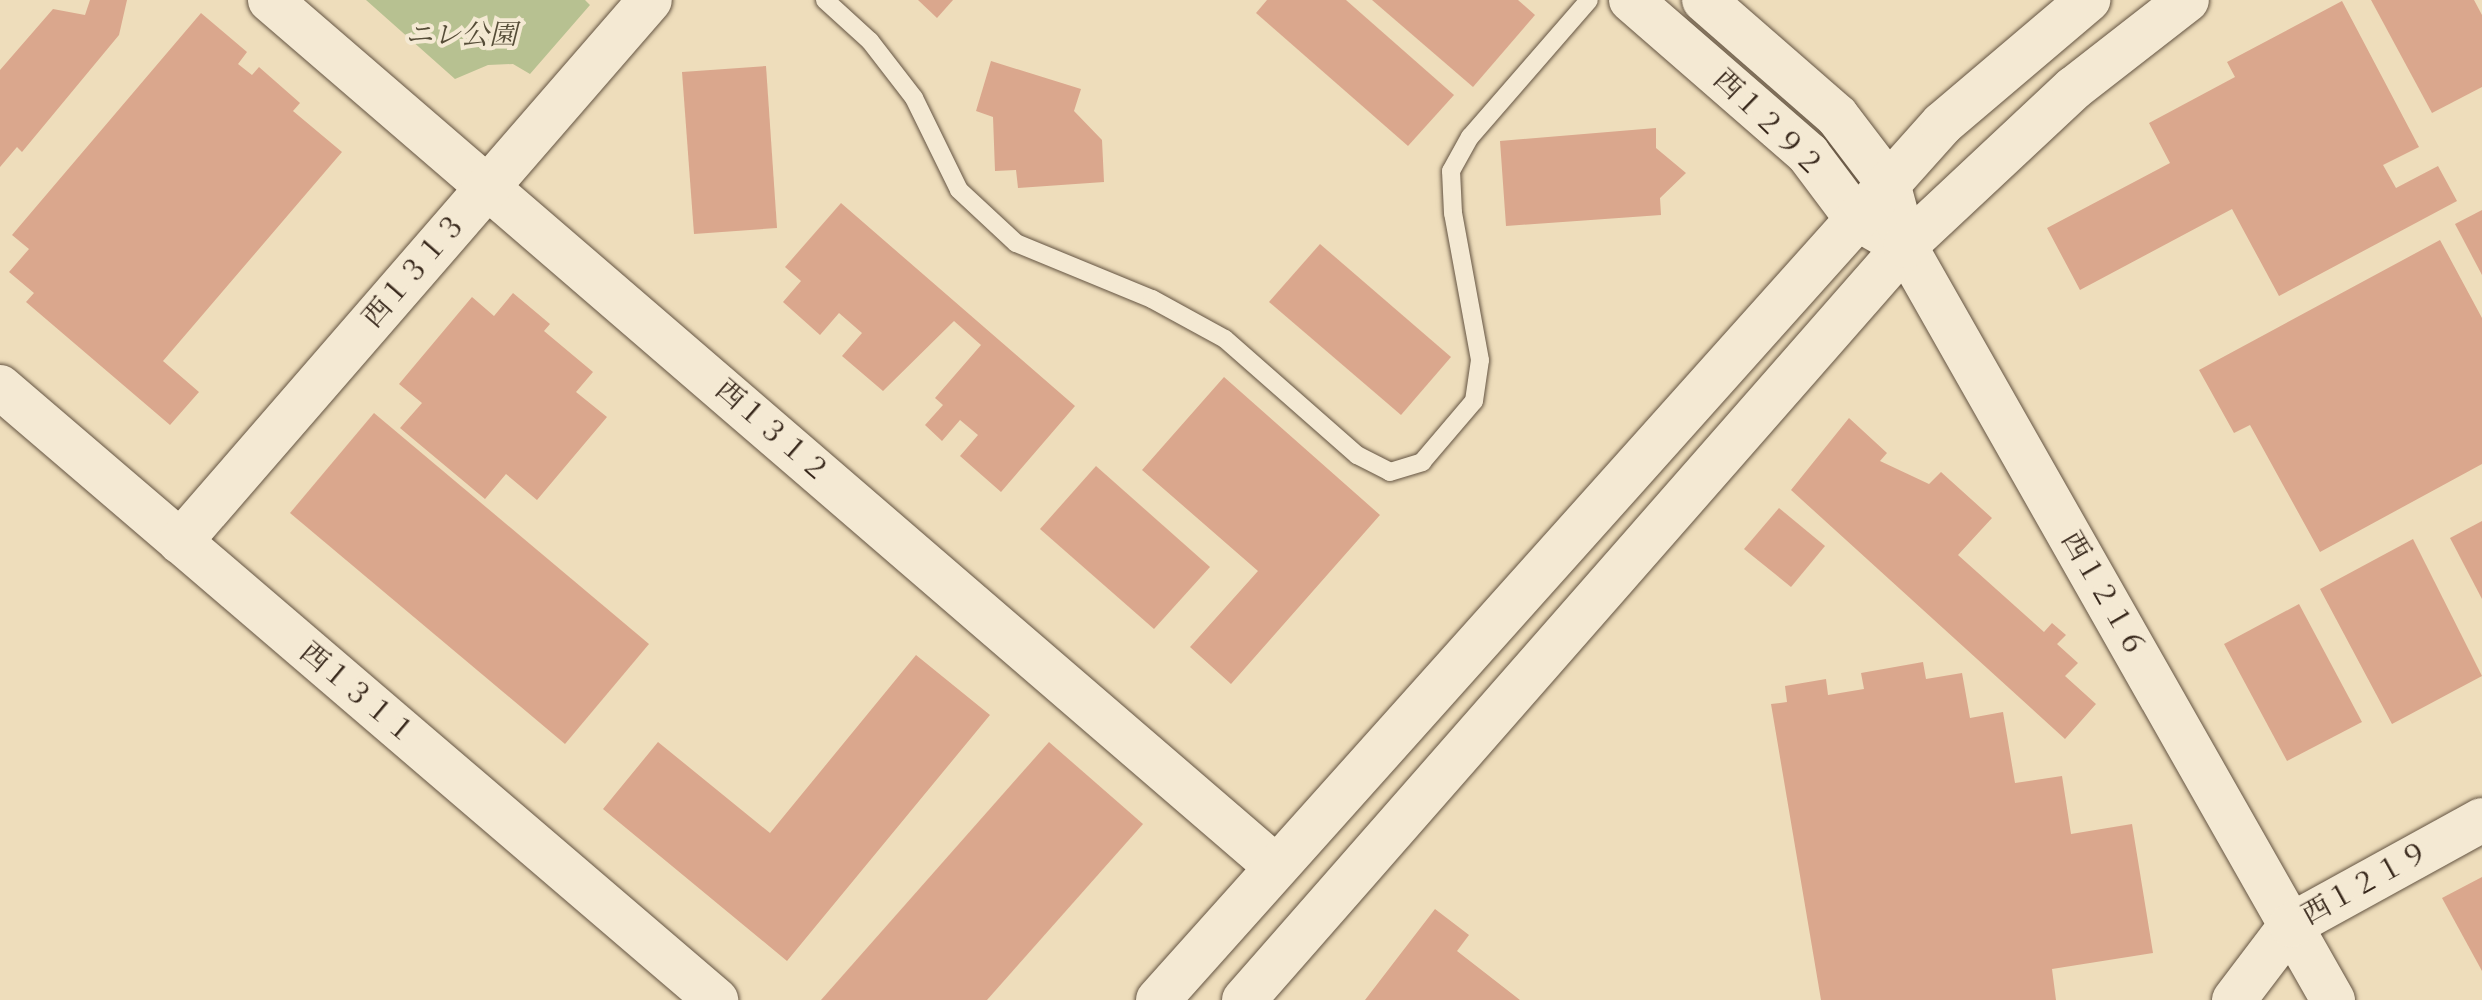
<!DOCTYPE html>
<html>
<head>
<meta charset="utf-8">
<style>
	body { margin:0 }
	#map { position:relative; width:2482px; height:1000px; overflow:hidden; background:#edb; font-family:"IM FELL Double Pica","Noto Serif JP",serif }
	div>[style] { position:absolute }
	.green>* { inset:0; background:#b7c191 }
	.building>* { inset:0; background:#daa78d }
	.roads { filter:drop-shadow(0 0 2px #645442) drop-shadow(0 0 2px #645442) }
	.service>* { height:18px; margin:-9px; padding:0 9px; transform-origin:9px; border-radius:9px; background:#f4e9d3 }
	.tertiary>* { height:44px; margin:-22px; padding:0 22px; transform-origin:22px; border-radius:22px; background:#f4e9d3 }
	span { translate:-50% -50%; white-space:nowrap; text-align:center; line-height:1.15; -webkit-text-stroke:8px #f4e9d3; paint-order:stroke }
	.park-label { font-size:28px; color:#564d38; font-style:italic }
	.street-label { font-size:28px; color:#36261a }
</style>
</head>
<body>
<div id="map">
	<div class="green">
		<div style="clip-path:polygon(366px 0,585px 0,590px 5px,530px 74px,513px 64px,488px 65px,455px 79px)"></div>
	</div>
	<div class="building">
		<div style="clip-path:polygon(90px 0,127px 0,119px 35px,22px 152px,17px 147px,0 167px,0 70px,53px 9px,85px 15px)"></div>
		<div style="clip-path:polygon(918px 0,953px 0,937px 18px)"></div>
		<div style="clip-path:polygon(1267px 0,1346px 0,1454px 95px,1408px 146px,1256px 13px)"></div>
		<div style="clip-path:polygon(1372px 0,1518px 0,1535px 15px,1473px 87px)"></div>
		<div style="clip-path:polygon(2371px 0,2474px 0,2482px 15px,2482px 87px,2432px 113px)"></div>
		<div style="clip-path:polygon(2342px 1px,2419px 147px,2383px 165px,2396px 188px,2438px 166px,2457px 201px,2279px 296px,2232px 209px,2080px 290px,2047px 228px,2170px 163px,2149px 123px,2235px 77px,2227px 62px)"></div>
		<div style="clip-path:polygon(201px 13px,247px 52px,238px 64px,252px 75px,259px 67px,300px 103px,293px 111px,342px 152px,163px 361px,199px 392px,170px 425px,26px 302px,34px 293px,9px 272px,29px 249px,12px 235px)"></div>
		<div style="clip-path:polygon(991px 61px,1081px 89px,1074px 111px,1102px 140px,1104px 182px,1018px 188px,1016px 170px,995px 171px,993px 117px,976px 111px)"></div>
		<div style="clip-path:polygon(766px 66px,777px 228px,694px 234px,682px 72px)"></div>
		<div style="clip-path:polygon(1656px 128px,1656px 148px,1686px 173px,1660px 198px,1661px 215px,1506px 226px,1500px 141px)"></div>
		<div style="clip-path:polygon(841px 203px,1075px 406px,1001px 492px,960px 456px,978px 435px,960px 420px,942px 441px,925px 425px,943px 405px,935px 398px,981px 345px,954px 321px,883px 391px,842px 356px,862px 333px,839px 313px,820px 335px,783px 302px,801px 281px,785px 267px)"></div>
		<div style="clip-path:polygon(2482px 210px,2482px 275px,2455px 224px)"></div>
		<div style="clip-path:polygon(2440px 240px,2482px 318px,2482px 464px,2320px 552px,2250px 425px,2234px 433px,2199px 370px)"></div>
		<div style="clip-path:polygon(1320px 244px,1451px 357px,1401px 415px,1269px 302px)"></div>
		<div style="clip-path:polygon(513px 293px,550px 324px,544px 331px,593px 372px,576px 392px,607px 417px,537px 500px,506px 474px,485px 499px,400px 428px,422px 403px,399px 384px,472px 297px,494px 316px)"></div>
		<div style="clip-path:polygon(1224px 377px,1380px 515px,1231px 684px,1190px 647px,1258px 571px,1142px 470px)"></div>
		<div style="clip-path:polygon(374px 413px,649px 644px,565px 744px,290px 513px)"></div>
		<div style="clip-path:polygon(1849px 418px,1887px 453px,1880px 461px,1929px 484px,1941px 472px,1992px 518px,1958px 555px,2044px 632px,2052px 623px,2066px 635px,2057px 644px,2078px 663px,2065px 676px,2096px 704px,2065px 739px,1791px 490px)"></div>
		<div style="clip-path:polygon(1096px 466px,1210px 567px,1154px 629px,1040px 529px)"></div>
		<div style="clip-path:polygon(1779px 508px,1825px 546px,1791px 587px,1744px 549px)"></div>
		<div style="clip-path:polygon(2482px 521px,2482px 599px,2450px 538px)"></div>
		<div style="clip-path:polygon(2413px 539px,2482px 676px,2392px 724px,2320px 589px)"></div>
		<div style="clip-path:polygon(2299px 604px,2362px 722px,2287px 761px,2224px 644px)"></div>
		<div style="clip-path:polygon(916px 655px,990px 715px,787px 961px,603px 809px,658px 742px,770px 833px)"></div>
		<div style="clip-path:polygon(1923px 662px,1926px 679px,1962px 673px,1970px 718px,2003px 712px,2015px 783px,2062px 776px,2071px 834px,2132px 824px,2153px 953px,2052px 969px,2056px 1000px,1821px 1000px,1771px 704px,1787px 702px,1785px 686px,1826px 679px,1828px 695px,1864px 689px,1861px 673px)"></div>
		<div style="clip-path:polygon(1049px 742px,1143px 824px,987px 1000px,821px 1000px)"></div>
		<div style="clip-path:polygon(2482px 877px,2482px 971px,2442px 898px)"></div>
		<div style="clip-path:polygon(1435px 909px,1469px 935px,1457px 951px,1520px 1000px,1365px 1000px)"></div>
	</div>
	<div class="roads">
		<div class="service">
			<div style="left:825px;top:0;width:61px;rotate:42.3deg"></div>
			<div style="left:870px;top:41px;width:72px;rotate:52.3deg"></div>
			<div style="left:914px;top:98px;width:102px;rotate:63.9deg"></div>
			<div style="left:959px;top:190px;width:78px;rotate:42.9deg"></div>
			<div style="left:1016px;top:243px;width:147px;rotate:22.4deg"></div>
			<div style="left:1152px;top:299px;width:83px;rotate:28.7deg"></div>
			<div style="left:1225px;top:339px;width:176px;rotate:41.3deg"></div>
			<div style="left:1357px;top:455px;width:37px;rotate:27deg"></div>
			<div style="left:1390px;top:472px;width:34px;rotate:-17deg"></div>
			<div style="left:1422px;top:462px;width:80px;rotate:-49.6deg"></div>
			<div style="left:1474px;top:401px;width:41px;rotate:-81.7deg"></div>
			<div style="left:1480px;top:360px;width:149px;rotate:-100.4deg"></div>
			<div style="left:1453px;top:213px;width:42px;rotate:-92.7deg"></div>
			<div style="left:1451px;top:171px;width:39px;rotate:-61deg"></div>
			<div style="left:1470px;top:137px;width:181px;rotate:-49deg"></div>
		</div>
		<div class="tertiary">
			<div style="left:270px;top:0;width:1325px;rotate:40.75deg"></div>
			<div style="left:1631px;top:0;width:235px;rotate:41deg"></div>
			<div style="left:1808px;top:154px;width:80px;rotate:53.1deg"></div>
			<div style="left:1856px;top:218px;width:30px;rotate:30deg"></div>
			<div style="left:1704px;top:0;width:176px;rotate:41.1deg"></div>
			<div style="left:1837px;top:116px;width:84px;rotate:52.7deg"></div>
			<div style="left:1888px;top:183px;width:65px;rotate:74.9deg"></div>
			<div style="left:1905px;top:246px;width:867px;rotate:60.42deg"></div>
			<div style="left:0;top:387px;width:943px;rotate:40.57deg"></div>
			<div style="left:180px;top:542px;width:717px;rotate:-49.07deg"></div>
			<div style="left:1158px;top:1000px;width:1176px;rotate:-48.17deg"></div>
			<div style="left:1942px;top:124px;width:192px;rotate:-40.3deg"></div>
			<div style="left:1244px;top:1000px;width:1003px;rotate:-48.76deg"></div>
			<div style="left:1905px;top:246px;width:231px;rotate:-43.1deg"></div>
			<div style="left:2074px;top:88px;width:143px;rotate:-37.9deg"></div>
			<div style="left:2234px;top:1000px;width:94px;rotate:-52.8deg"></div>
			<div style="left:2291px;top:925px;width:218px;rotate:-28.8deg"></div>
		</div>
	</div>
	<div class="park-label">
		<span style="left:461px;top:36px">ニレ公園</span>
	</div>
	<div class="street-label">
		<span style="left:1768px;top:124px;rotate:44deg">西１２９２</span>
		<span style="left:415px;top:271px;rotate:-49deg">西１３１３</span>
		<span style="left:772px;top:432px;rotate:41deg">西１３１２</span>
		<span style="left:2103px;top:595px;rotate:60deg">西１２１６</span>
		<span style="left:357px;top:694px;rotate:40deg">西１３１１</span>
		<span style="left:2366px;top:884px;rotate:-29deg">西１２１９</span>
	</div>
</div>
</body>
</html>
